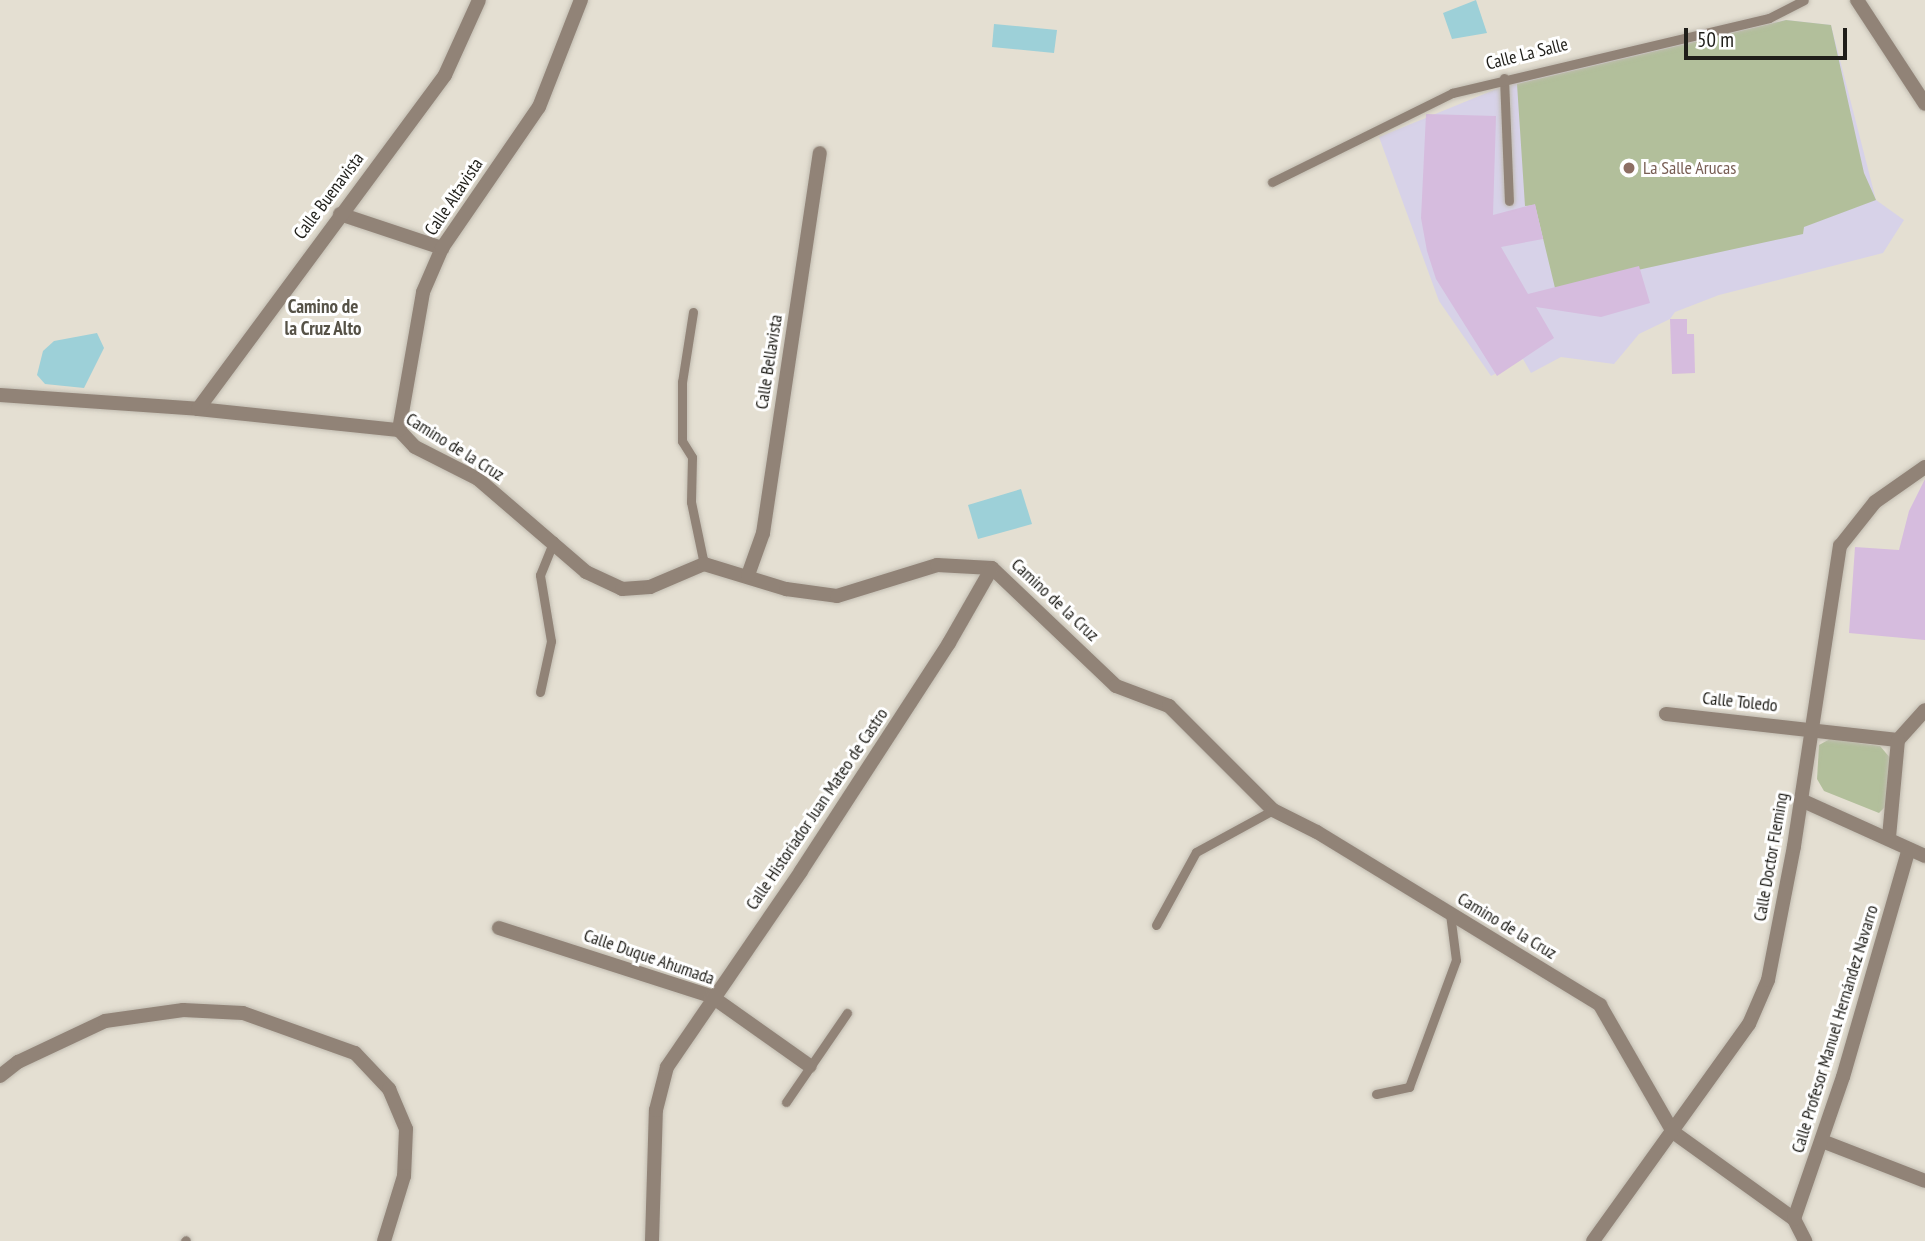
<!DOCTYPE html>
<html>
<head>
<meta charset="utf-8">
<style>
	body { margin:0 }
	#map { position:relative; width:1925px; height:1241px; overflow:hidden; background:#e4dfd2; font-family:"PT Sans Narrow",sans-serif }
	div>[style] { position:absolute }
	.education>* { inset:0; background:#d7d2e8 }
	.green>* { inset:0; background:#b2bf9b }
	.water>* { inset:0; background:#9dd0d8 }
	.building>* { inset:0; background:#d6bcde }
	.roads { filter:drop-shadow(0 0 2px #c1bcb1) drop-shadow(0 0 2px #c1bcb1) }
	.service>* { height:9px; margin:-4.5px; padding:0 4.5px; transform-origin:4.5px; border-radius:4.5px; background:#918377 }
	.minor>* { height:14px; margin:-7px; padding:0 7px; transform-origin:7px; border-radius:7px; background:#918377 }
	.tertiary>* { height:14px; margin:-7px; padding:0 7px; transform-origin:7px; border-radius:7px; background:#918377 }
	.dots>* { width:19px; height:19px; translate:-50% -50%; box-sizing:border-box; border:4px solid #fff; border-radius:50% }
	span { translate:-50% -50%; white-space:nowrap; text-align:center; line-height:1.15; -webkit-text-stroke:6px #fff; paint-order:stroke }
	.street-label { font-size:18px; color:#1f1e19 }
	.education-label { font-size:18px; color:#785e54 }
	.left { translate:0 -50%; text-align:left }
	.neighbourhood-label { font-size:19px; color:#565247; font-weight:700 }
	.scale { position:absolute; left:1684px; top:28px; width:163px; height:32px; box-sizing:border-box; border:4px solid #1f1e19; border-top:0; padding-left:9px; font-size:21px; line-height:24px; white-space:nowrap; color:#1f1e19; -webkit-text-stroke:5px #fff; paint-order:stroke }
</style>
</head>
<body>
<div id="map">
	<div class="education">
		<div style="clip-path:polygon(1786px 20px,1831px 25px,1876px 200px,1904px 220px,1883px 253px,1719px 295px,1675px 312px,1670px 319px,1639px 334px,1614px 364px,1561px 357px,1531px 373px,1523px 359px,1491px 376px,1439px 301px,1379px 137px,1511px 83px)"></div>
	</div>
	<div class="green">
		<div style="clip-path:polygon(1786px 20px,1831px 25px,1864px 173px,1876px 200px,1804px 227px,1803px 234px,1555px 288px,1535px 205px,1525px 206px,1517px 84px)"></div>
		<div style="clip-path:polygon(1830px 739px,1880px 746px,1891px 759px,1886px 806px,1879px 813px,1824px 791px,1817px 779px,1819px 745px)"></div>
	</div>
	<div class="water">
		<div style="clip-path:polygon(1476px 0,1487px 33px,1452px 39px,1443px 13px)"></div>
		<div style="clip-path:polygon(994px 24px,1057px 30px,1054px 53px,992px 47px)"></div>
		<div style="clip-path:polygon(97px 333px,104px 348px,84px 388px,45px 384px,37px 375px,43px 351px,54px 341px)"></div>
		<div style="clip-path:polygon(1021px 489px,1032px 524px,978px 539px,968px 505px)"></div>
	</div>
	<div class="building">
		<div style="clip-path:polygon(1426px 114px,1496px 116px,1493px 215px,1535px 204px,1543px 239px,1501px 247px,1528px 294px,1639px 266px,1650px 303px,1601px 317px,1536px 307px,1554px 338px,1497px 376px,1436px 279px,1427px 251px,1421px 218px)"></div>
		<div style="clip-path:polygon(1670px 319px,1687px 319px,1687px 334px,1694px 334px,1695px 373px,1672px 374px)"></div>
		<div style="clip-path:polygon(1925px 479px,1925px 640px,1849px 633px,1855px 547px,1899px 550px,1909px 511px)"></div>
	</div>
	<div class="roads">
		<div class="service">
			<div style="left:1504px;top:78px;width:123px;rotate:87.7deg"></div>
			<div style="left:1272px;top:182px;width:201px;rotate:-26.3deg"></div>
			<div style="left:1452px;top:93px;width:326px;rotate:-13.3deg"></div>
			<div style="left:1769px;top:18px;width:39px;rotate:-27deg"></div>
			<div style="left:693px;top:312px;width:71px;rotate:98.9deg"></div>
			<div style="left:682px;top:382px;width:59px;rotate:90deg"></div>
			<div style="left:682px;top:441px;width:19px;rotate:58deg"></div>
			<div style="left:692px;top:457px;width:45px;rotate:91.3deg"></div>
			<div style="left:691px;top:502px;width:63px;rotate:78.2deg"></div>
			<div style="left:540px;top:692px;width:52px;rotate:-77.8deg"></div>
			<div style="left:551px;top:641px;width:67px;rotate:-99.5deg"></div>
			<div style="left:540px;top:575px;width:37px;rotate:-68deg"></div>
			<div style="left:1156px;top:925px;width:83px;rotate:-61.3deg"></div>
			<div style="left:1196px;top:852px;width:88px;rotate:-28.6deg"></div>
			<div style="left:1376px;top:1094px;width:34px;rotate:-12deg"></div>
			<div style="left:1409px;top:1087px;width:135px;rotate:-69.7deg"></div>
			<div style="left:1456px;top:960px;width:46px;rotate:-97.4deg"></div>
			<div style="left:786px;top:1102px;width:108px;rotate:-55.6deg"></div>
			<div style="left:185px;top:1241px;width:1px;rotate:-45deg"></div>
		</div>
		<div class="minor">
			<div style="left:340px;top:214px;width:108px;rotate:18.4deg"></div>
			<div style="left:0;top:395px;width:198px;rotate:4deg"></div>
			<div style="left:198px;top:409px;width:202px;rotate:6deg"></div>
			<div style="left:399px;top:430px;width:23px;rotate:47deg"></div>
			<div style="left:415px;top:447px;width:71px;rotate:26.9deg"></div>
			<div style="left:478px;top:479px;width:143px;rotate:40.7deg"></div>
			<div style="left:586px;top:572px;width:40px;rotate:25deg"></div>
			<div style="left:622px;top:589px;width:28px;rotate:-4deg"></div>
			<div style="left:650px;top:587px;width:59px;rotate:-23.1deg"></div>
			<div style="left:704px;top:564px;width:86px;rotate:17deg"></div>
			<div style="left:786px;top:589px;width:51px;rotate:7.8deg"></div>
			<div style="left:837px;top:596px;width:105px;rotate:-17.2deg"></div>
			<div style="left:937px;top:565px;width:55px;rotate:3.1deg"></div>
			<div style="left:992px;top:568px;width:171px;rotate:43.6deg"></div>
			<div style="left:1116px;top:686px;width:57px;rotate:20.7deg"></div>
			<div style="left:1169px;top:706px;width:147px;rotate:45deg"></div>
			<div style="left:1273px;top:810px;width:49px;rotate:26.6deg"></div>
			<div style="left:1317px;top:832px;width:332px;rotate:31.4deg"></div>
			<div style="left:1600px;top:1005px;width:146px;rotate:60.1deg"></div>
			<div style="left:1673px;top:1132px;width:149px;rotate:35.7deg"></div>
			<div style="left:1794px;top:1219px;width:25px;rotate:63deg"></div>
			<div style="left:198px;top:409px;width:415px;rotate:-53.5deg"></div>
			<div style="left:445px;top:75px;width:82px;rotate:-65.6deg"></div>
			<div style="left:399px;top:430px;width:140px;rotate:-80.1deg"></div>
			<div style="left:423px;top:292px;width:48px;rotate:-66.6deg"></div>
			<div style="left:442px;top:248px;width:171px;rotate:-55.5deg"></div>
			<div style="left:539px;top:107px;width:115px;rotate:-68.6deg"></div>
			<div style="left:748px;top:575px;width:45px;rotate:-70.3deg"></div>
			<div style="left:763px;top:533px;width:384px;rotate:-81.5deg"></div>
			<div style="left:1666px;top:714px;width:233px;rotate:6.4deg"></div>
			<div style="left:1898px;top:740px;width:40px;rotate:-48deg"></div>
			<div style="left:1889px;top:837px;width:97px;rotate:-84.7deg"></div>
			<div style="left:499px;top:928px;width:223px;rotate:17.8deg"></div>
			<div style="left:711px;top:996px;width:121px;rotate:35.3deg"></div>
			<div style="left:0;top:1076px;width:23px;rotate:-38deg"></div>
			<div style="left:18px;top:1062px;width:96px;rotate:-25.2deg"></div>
			<div style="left:105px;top:1021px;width:79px;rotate:-8deg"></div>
			<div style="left:183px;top:1010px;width:60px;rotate:2.9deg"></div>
			<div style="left:243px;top:1013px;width:119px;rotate:19.7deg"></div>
			<div style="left:355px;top:1053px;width:50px;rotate:46.6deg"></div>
			<div style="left:389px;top:1089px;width:43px;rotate:67deg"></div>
			<div style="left:406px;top:1129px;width:47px;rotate:92.4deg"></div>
			<div style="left:404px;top:1176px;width:68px;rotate:107.1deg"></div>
			<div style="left:1822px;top:1141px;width:110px;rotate:21.2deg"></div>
			<div style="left:1794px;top:1219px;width:150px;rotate:-71deg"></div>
			<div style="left:1843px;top:1077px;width:237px;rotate:-73.9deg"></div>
			<div style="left:652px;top:1241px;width:131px;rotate:-88.3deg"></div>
			<div style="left:656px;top:1110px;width:44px;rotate:-75.7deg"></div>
			<div style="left:667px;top:1067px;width:237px;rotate:-55.6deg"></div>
			<div style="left:801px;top:871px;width:272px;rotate:-57deg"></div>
			<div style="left:949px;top:643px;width:86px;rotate:-60.2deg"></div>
		</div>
		<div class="tertiary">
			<div style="left:1857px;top:0;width:124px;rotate:56.8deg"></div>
			<div style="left:1801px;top:800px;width:136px;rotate:24.3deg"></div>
			<div style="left:1593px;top:1241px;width:267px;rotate:-54.3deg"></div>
			<div style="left:1749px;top:1024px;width:48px;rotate:-66.6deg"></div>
			<div style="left:1768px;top:980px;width:136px;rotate:-79deg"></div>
			<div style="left:1794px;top:846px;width:304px;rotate:-81.3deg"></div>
			<div style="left:1840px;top:546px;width:56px;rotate:-51.5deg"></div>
			<div style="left:1875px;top:502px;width:61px;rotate:-35deg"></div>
		</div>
	</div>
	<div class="dots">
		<div style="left:1629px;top:168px;background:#8d6e63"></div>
	</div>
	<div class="street-label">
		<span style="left:1527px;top:54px;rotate:-14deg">Calle La Salle</span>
		<span style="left:329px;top:196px;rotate:-53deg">Calle Buenavista</span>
		<span style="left:454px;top:197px;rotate:-56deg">Calle Altavista</span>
		<span style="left:769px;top:362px;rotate:-81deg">Calle Bellavista</span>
		<span style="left:455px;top:447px;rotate:32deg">Camino de la Cruz</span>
		<span style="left:1055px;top:600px;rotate:43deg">Camino de la Cruz</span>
		<span style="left:1740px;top:702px;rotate:6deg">Calle Toledo</span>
		<span style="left:817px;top:809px;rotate:-56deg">Calle Historiador Juan Mateo de Castro</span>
		<span style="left:1771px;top:857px;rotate:-80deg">Calle Doctor Fleming</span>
		<span style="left:1507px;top:926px;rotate:31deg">Camino de la Cruz</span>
		<span style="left:649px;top:957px;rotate:19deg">Calle Duque Ahumada</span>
		<span style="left:1835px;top:1029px;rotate:-73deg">Calle Profesor Manuel Hernández Navarro</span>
	</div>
	<div class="education-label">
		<span class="left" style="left:1643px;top:168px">La Salle Arucas</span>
	</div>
	<div class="neighbourhood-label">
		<span style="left:323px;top:318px">Camino de<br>la Cruz Alto</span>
	</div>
	<div class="scale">50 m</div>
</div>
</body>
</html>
